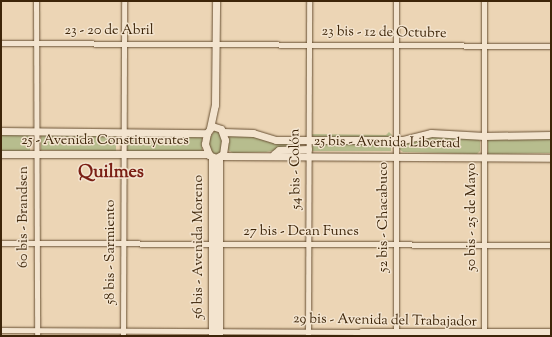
<!DOCTYPE html>
<html>
<head>
<meta charset="utf-8">
<style>
	body { margin:0 }
	#map { position:relative; width:552px; height:337px; overflow:hidden; background:#ecd5b5; font-family:"Sorts Mill Goudy",serif }
	div>[style] { position:absolute }
	.green>* { inset:0; background:#b7bd8e }
	.roads { filter:drop-shadow(0 0 1px #695134) drop-shadow(0 0 1px #695134) }
	.minor>* { height:5px; margin:-2.5px; padding:0 2.5px; transform-origin:2.5px; border-radius:2.5px; background:#f3e4cf }
	.tertiary>* { height:6px; margin:-3px; padding:0 3px; transform-origin:3px; border-radius:3px; background:#f3e4cf }
	.secondary>* { height:7px; margin:-3.5px; padding:0 3.5px; transform-origin:3.5px; border-radius:3.5px; background:#f3e4cf }
	span { translate:-50% -50%; white-space:nowrap; text-align:center; line-height:1.15; -webkit-text-stroke:3px #f3e4cf; paint-order:stroke }
	.street-label { font-size:14px; color:#3d2509 }
	.district-label { font-size:18px; color:#7a1f14; font-weight:700 }
	.frame { position:absolute; inset:0; border:2px solid #3d2509; pointer-events:none }
</style>
</head>
<body>
<div id="map">
	<div class="green">
		<div style="clip-path:polygon(215px 130px,218px 130px,222px 141px,221px 152px,216px 156px,210px 153px,208px 141px)"></div>
		<div style="clip-path:polygon(389px 132px,392px 135px,389px 137px,313px 137px,311px 134px,386px 135px)"></div>
		<div style="clip-path:polygon(41px 134px,116px 135px,116px 151px,41px 150px)"></div>
		<div style="clip-path:polygon(1px 135px,30px 135px,30px 151px,1px 151px)"></div>
		<div style="clip-path:polygon(127px 135px,202px 135px,202px 151px,127px 151px)"></div>
		<div style="clip-path:polygon(231px 135px,252px 136px,270px 142px,305px 146px,266px 152px,233px 153px,228px 150px,228px 138px)"></div>
		<div style="clip-path:polygon(428px 136px,477px 138px,480px 141px,480px 151px,477px 154px,403px 152px,399px 149px,402px 143px)"></div>
		<div style="clip-path:polygon(488px 139px,551px 139px,551px 153px,488px 154px)"></div>
		<div style="clip-path:polygon(312px 143px,391px 143px,391px 151px,312px 151px)"></div>
	</div>
	<div class="roads">
		<div class="minor">
			<div style="left:36px;top:1px;width:335px;rotate:89.8deg"></div>
			<div style="left:396px;top:1px;width:335px;rotate:90deg"></div>
			<div style="left:484px;top:1px;width:335px;rotate:90deg"></div>
			<div style="left:1px;top:43px;width:550px;rotate:0.31deg"></div>
			<div style="left:1px;top:243px;width:550px;rotate:0.21deg"></div>
			<div style="left:1px;top:330px;width:361px;rotate:0.3deg"></div>
			<div style="left:123px;top:336px;width:335px;rotate:-89.8deg"></div>
			<div style="left:308px;top:336px;width:335px;rotate:-89.8deg"></div>
		</div>
		<div class="tertiary">
			<div style="left:356px;top:336px;width:7px;rotate:-34deg"></div>
			<div style="left:362px;top:332px;width:189px"></div>
		</div>
		<div class="secondary">
			<div style="left:212px;top:126px;width:9px;rotate:18deg"></div>
			<div style="left:221px;top:129px;width:12px;rotate:70deg"></div>
			<div style="left:225px;top:140px;width:14px;rotate:98deg"></div>
			<div style="left:223px;top:154px;width:8px;rotate:150deg"></div>
			<div style="left:216px;top:158px;width:8px;rotate:-157deg"></div>
			<div style="left:209px;top:155px;width:12px;rotate:-110deg"></div>
			<div style="left:205px;top:144px;width:11px;rotate:-80deg"></div>
			<div style="left:207px;top:133px;width:9px;rotate:-54deg"></div>
			<div style="left:210px;top:128px;width:24px;rotate:-78deg"></div>
			<div style="left:215px;top:105px;width:104px;rotate:-89.4deg"></div>
			<div style="left:1px;top:131px;width:206px;rotate:0.6deg"></div>
			<div style="left:223px;top:132px;width:30px;rotate:2deg"></div>
			<div style="left:253px;top:133px;width:24px;rotate:17deg"></div>
			<div style="left:276px;top:140px;width:127px"></div>
			<div style="left:403px;top:140px;width:29px;rotate:-14deg"></div>
			<div style="left:431px;top:133px;width:53px;rotate:3.2deg"></div>
			<div style="left:484px;top:136px;width:67px;rotate:-0.9deg"></div>
			<div style="left:1px;top:154px;width:208px"></div>
			<div style="left:274px;top:154px;width:6px;rotate:-39deg"></div>
			<div style="left:279px;top:150px;width:29px;rotate:-2deg"></div>
			<div style="left:222px;top:156px;width:329px;rotate:0.3deg"></div>
			<div style="left:219px;top:158px;width:178px;rotate:90deg"></div>
			<div style="left:212px;top:336px;width:179px;rotate:-90deg"></div>
		</div>
	</div>
	<div class="street-label">
		<span style="left:109px;top:31px">23 - 20 de Abril</span>
		<span style="left:384px;top:33px;rotate:1deg">23 bis - 12 de Octubre</span>
		<span style="left:105px;top:141px">25 - Avenida Constituyentes</span>
		<span style="left:387px;top:143px;rotate:1deg">25 bis - Avenida Libertad</span>
		<span style="left:296px;top:169px;rotate:-91deg">54 bis - Colón</span>
		<span style="left:24px;top:217px;rotate:-90deg">60 bis - Brandsen</span>
		<span style="left:384px;top:217px;rotate:-90deg">52 bis - Chacabuco</span>
		<span style="left:472px;top:217px;rotate:-90deg">50 bis - 25 de Mayo</span>
		<span style="left:301px;top:232px">27 bis - Dean Funes</span>
		<span style="left:199px;top:247px;rotate:-90deg">56 bis - Avenida Moreno</span>
		<span style="left:111px;top:252px;rotate:-90deg">58 bis - Sarmiento</span>
		<span style="left:385px;top:321px;rotate:1deg">29 bis - Avenida del Trabajador</span>
	</div>
	<div class="district-label">
		<span style="left:111px;top:173px">Quilmes</span>
	</div>
	<div class="frame"></div>
</div>
</body>
</html>
